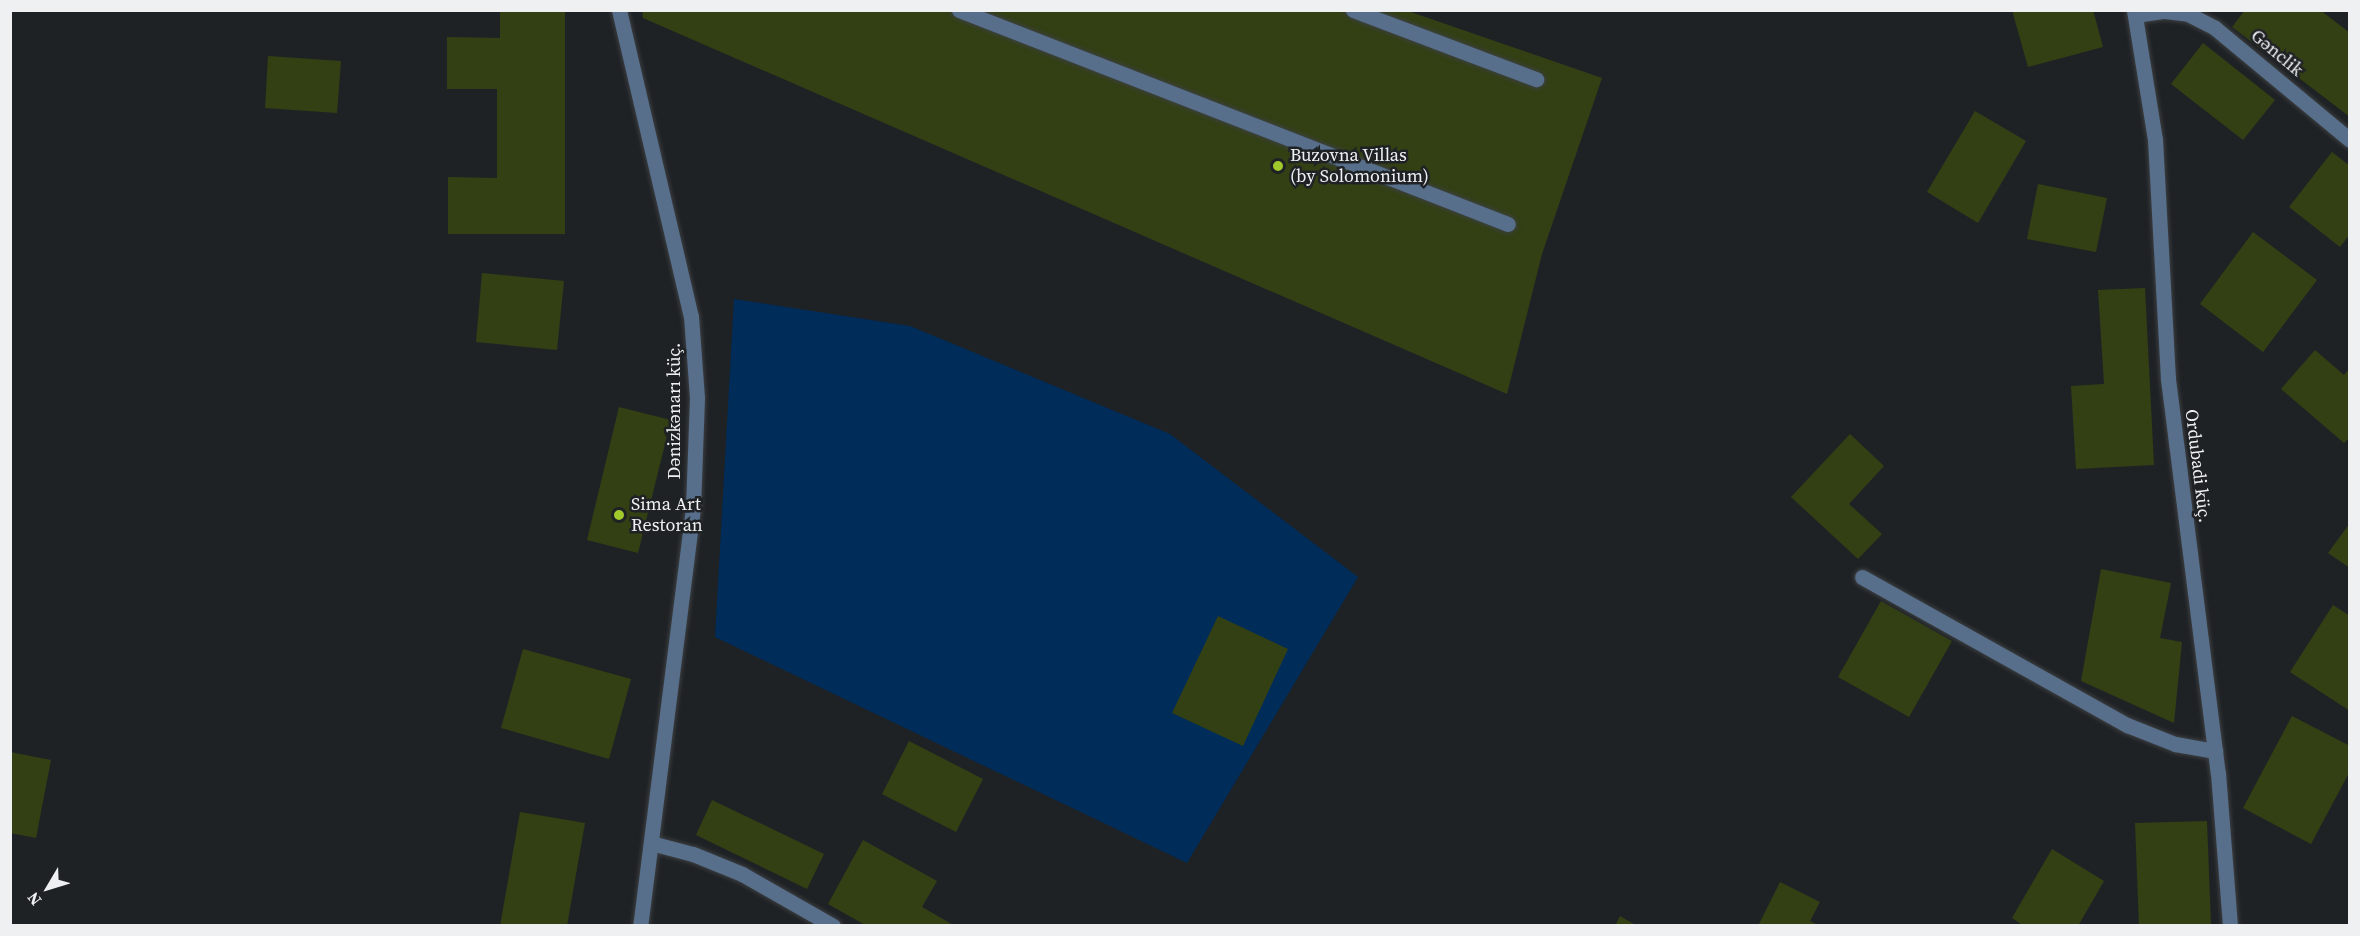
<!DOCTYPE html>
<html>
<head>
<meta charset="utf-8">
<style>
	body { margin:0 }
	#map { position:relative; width:2360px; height:936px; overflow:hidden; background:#1f2225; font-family:"Source Serif 4",serif }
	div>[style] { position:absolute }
	.green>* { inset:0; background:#002c59 }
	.building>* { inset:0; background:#334014 }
	.roads { filter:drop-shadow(0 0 2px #3c3f42) drop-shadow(0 0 2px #3c3f42) }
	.minor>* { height:15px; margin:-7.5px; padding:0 7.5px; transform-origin:7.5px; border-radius:7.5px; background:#576f8a }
	.dots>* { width:16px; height:16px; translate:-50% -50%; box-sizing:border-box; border:3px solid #1f2225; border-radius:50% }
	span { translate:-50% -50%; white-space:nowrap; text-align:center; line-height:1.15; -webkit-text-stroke:5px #1f2225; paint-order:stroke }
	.street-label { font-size:18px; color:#eef0f2 }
	.poi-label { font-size:18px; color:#eef0f2 }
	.left { translate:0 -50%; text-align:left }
	.frame { position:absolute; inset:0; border:12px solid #eef0f2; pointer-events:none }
	.north { position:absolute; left:18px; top:858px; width:60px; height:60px; -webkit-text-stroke:4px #1f2225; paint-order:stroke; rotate:232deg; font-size:16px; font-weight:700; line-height:24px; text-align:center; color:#eef0f2 }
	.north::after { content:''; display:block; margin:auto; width:21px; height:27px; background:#eef0f2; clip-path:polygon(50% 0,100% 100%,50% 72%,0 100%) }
</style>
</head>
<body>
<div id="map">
	<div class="green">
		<div style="clip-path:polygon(734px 299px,910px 326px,1170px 434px,1358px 577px,1187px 863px,715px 637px)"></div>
	</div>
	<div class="building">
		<div style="clip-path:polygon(500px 10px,565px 10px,565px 234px,448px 234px,448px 177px,497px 178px,497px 89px,447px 89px,447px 37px,500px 38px)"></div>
		<div style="clip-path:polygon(642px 10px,1405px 10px,1602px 78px,1542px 254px,1507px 394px,643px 18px)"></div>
		<div style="clip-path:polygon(2012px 10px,2093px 10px,2103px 47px,2028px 67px)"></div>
		<div style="clip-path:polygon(2245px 10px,2320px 10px,2350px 33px,2350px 117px,2232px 27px)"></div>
		<div style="clip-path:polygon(2203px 43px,2275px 100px,2243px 140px,2171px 84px)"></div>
		<div style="clip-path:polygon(268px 56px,341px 61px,337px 113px,265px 108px)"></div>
		<div style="clip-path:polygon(1975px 111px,2026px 141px,1978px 223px,1927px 192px)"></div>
		<div style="clip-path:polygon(2332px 152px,2350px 166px,2350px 234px,2340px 247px,2289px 207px)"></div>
		<div style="clip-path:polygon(2038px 184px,2107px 198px,2096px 252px,2027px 239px)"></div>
		<div style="clip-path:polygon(2253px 232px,2317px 280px,2263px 352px,2200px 304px)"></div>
		<div style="clip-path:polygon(482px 273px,564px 281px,557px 350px,476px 342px)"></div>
		<div style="clip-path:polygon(2145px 288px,2154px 465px,2076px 469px,2071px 386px,2104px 384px,2098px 290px)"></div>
		<div style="clip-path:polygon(2315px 350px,2344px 375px,2350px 368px,2350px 437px,2344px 443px,2281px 389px)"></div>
		<div style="clip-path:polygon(619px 407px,671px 420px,638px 553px,587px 540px)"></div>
		<div style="clip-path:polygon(1850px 434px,1884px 466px,1849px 504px,1882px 534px,1858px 559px,1791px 497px)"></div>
		<div style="clip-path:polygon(2350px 523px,2350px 568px,2328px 553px)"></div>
		<div style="clip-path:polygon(2101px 569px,2171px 583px,2160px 638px,2182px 642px,2174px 723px,2081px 681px)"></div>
		<div style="clip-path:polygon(1881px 601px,1952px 641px,1909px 717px,1838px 677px)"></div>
		<div style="clip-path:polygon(2333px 605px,2350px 616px,2350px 711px,2290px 672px)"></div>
		<div style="clip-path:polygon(1218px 616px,1288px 649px,1243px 746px,1172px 713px)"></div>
		<div style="clip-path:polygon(523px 649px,631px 679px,609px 759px,501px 728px)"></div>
		<div style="clip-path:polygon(2292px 716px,2350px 746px,2350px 771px,2311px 844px,2243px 808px)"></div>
		<div style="clip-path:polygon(909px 741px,983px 779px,956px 832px,882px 794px)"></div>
		<div style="clip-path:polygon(10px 752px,51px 760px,36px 838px,10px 833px)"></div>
		<div style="clip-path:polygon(712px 800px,824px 854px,807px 889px,696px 835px)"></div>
		<div style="clip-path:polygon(520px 812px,585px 823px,567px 926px,500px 926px)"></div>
		<div style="clip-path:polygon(2207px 821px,2211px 926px,2139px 926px,2135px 823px)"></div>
		<div style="clip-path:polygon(863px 840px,937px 881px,922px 907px,955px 926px,867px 926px,828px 904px)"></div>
		<div style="clip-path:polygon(2052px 849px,2104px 881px,2078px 926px,2024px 926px,2012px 918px)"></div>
		<div style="clip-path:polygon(1780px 882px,1820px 902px,1810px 921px,1820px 926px,1758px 926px)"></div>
		<div style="clip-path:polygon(1620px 916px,1637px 926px,1615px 926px)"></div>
	</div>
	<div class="roads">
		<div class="minor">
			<div style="left:619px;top:10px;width:314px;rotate:76.8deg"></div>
			<div style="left:691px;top:316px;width:82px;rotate:85.8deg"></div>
			<div style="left:697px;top:398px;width:110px;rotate:92.1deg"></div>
			<div style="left:693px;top:508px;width:421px;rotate:97.2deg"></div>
			<div style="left:959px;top:10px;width:589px;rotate:21.3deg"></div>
			<div style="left:1353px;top:10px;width:196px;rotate:20.7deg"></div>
			<div style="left:2134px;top:10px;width:131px;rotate:80.8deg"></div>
			<div style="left:2155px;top:139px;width:240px;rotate:86.9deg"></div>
			<div style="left:2168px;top:379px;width:397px;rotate:82.8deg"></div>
			<div style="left:2218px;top:773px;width:153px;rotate:85.5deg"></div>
			<div style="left:2135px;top:15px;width:30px;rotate:-8deg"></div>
			<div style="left:2165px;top:11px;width:23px;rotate:7deg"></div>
			<div style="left:2188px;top:14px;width:30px;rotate:27deg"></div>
			<div style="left:2215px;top:28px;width:175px;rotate:39.7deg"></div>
			<div style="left:1862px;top:577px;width:304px;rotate:29.2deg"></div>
			<div style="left:2127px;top:725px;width:52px;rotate:21.6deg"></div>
			<div style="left:2175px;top:744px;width:41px;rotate:9.9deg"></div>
			<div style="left:651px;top:843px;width:43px;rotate:14.7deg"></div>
			<div style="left:693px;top:854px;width:53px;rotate:22.2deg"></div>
			<div style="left:742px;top:874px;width:105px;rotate:29.7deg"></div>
		</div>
	</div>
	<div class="dots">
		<div style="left:1278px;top:166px;background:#a0c92c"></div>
		<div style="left:619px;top:515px;background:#a0c92c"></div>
	</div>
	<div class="street-label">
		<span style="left:2277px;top:53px;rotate:40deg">Gənclik</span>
		<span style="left:674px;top:411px;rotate:-90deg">Dənizkənarı küç.</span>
		<span style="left:2198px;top:466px;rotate:83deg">Ordubadi küç.</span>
	</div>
	<div class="poi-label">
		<span class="left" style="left:1290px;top:166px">Buzovna Villas<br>(by Solomonium)</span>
		<span class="left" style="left:631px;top:515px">Sima Art<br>Restoran</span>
	</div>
	<div class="frame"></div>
	<div class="north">N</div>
</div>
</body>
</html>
